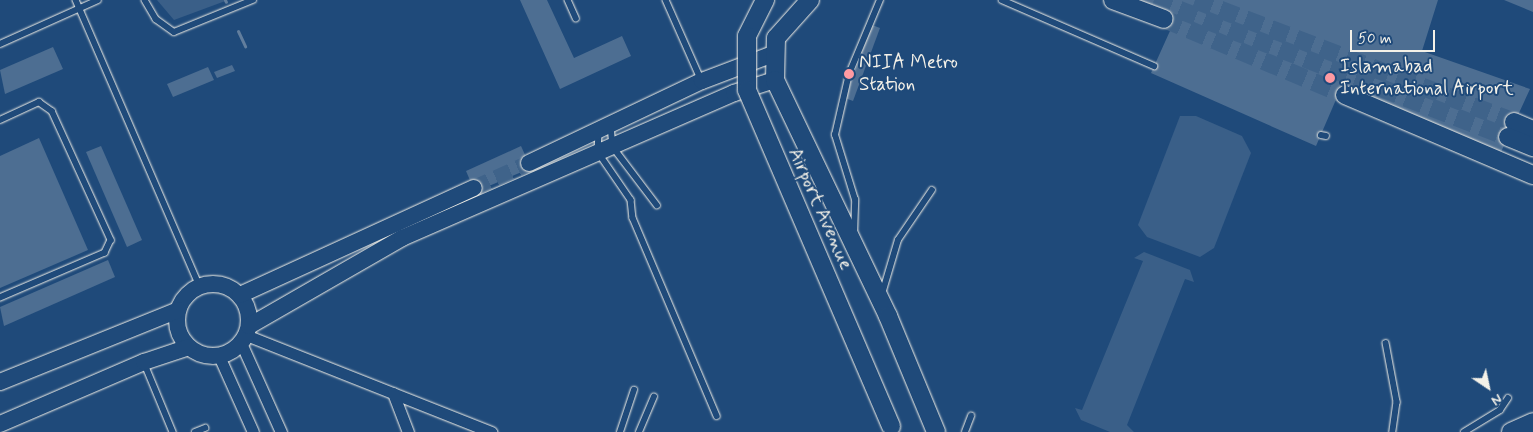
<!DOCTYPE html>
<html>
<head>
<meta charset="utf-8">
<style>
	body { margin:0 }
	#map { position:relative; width:1533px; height:432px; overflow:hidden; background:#1f4a7a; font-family:Mynerve,sans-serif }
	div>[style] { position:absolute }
	.green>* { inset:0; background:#3a5f88 }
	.stream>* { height:3px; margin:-1.5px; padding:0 1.5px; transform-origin:1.5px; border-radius:1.5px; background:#627e9d }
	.building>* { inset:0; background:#4d6e92 }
	.secondary-tunnel>* { height:16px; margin-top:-8px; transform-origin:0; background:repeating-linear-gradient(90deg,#3f638a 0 16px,transparent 0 24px) }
	.primary-tunnel>* { height:18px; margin-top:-9px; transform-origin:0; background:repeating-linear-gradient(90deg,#3f638a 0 18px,transparent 0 27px) }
	.roads { filter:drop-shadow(0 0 1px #f4f1e8) drop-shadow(0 0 1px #f4f1e8) }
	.lane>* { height:5.5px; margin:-2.75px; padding:0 2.75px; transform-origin:2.75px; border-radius:2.75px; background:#1f4a7a }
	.street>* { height:11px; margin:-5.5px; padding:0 5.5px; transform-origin:5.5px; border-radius:5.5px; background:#1f4a7a }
	.secondary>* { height:16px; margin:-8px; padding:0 8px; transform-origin:8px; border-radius:8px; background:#1f4a7a }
	.secondary>.ring { margin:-8px; padding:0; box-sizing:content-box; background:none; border:16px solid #1f4a7a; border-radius:50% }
	.primary>* { height:18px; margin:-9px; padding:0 9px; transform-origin:9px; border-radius:9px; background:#1f4a7a }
	.bridges { filter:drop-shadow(0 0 1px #f4f1e8) drop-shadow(0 0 1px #f4f1e8) }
	.primary-bridge>* { height:18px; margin:-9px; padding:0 9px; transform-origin:9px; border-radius:9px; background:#1f4a7a }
	.dots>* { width:14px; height:14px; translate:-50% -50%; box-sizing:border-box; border:2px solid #1f4a7a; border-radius:50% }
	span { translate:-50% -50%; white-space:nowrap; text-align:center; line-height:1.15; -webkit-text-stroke:4px #1f4a7a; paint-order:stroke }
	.poi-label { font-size:19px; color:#f4f1e8 }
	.left { translate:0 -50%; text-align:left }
	.street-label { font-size:19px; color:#f4f1e8 }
	.north { position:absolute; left:1463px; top:362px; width:50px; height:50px; -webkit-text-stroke:4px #1f4a7a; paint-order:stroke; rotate:146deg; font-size:14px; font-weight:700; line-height:20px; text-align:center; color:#f4f1e8 }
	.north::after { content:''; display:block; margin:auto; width:18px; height:22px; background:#f4f1e8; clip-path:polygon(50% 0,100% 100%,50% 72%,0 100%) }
	.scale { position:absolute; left:1350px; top:30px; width:85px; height:22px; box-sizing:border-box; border:2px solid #f4f1e8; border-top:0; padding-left:6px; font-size:15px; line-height:18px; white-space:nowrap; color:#f4f1e8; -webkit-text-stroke:4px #1f4a7a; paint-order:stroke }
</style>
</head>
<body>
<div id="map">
	<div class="green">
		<div style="clip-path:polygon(157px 0,228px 0,174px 20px)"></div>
		<div style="clip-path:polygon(1180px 116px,1196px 116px,1242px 136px,1251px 153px,1214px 248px,1200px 257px,1147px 237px,1138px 225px)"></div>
		<div style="clip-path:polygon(1144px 252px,1190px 270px,1194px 282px,1185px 279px,1127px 425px,1134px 432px,1110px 432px,1081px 420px,1075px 408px,1082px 410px,1143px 261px,1134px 258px)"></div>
	</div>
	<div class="stream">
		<div style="left:225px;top:0;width:2px;rotate:63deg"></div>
		<div style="left:238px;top:31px;width:17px;rotate:65deg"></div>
	</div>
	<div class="building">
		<div style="clip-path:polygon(520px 0,547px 0,574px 58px,622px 36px,631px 56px,560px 89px)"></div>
		<div style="clip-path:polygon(1118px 0,1438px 0,1422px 51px,1530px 89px,1501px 152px,1341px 88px,1316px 146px,1151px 73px,1174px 22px)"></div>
		<div style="clip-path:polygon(1504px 0,1533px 0,1533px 12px)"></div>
		<div style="clip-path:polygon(872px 25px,880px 28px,853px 101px,845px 98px)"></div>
		<div style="clip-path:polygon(53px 47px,63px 69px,5px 94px,0 70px)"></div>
		<div style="clip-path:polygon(232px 65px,235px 71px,217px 78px,214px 72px)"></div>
		<div style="clip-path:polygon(208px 67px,214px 80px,173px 97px,167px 84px)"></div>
		<div style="clip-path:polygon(39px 138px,88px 250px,0 288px,0 156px)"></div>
		<div style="clip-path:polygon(101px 146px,142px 240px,127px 247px,86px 152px)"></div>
		<div style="clip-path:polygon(521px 146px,531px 168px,475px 192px,466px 171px)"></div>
		<div style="clip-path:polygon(108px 260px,115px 277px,4px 326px,0 307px)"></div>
	</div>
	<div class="secondary-tunnel">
		<div style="left:474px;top:188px;width:60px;rotate:-24.4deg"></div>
	</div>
	<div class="primary-tunnel">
		<div style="left:1154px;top:0;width:380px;rotate:21.2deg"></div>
		<div style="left:1195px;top:0;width:342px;rotate:20.9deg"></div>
		<div style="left:1164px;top:19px;width:196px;rotate:22.8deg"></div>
	</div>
	<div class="roads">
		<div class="lane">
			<div style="left:76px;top:0;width:312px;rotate:66.6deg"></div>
			<div style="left:145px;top:0;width:22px;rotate:60deg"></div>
			<div style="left:156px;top:19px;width:22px;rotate:36deg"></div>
			<div style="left:174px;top:32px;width:85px;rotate:-22.1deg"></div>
			<div style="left:568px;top:0;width:20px;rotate:66deg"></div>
			<div style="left:666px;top:0;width:86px;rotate:66.1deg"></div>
			<div style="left:1002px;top:0;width:166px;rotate:23.5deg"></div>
			<div style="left:0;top:44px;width:107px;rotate:-24.2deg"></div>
			<div style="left:0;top:120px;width:43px;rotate:-24.8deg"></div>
			<div style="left:39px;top:102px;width:16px;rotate:35deg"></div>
			<div style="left:52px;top:111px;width:142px;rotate:65.4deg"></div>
			<div style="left:111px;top:240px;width:14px;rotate:115deg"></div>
			<div style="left:105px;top:253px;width:114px;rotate:156.8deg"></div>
			<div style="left:611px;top:127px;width:20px;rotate:84deg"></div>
			<div style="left:613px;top:147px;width:73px;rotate:52.8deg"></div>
			<div style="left:599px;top:133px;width:19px;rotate:93deg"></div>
			<div style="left:598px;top:152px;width:58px;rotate:55.5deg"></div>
			<div style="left:631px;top:200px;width:18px;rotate:84deg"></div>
			<div style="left:633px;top:218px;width:215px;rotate:67deg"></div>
			<div style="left:1321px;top:135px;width:5px;rotate:11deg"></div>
			<div style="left:854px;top:235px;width:35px;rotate:-88deg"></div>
			<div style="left:855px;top:200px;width:68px;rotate:-107.1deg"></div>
			<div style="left:835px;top:135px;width:63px;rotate:-77.1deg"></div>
			<div style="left:849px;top:74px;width:80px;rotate:-67.3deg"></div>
			<div style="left:882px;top:294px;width:56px;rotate:-73.5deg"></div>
			<div style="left:898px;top:240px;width:60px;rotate:-55.8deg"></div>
			<div style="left:1386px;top:343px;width:60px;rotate:79.4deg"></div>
			<div style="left:1397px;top:402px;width:30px;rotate:98deg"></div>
			<div style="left:144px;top:362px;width:76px;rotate:67.5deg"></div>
			<div style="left:195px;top:432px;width:11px;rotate:-22deg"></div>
			<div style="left:620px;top:432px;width:44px;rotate:-71.6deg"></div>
			<div style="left:639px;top:432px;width:38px;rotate:-67deg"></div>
			<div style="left:965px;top:432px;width:17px;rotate:-69deg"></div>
			<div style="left:1464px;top:432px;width:42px;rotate:-31.4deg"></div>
			<div style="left:1500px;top:410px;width:14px;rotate:-56deg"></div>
		</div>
		<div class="street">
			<div style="left:246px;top:335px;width:264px;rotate:21.6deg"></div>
			<div style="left:241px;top:343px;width:98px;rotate:65.8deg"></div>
			<div style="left:219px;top:356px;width:83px;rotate:65.9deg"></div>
			<div style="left:393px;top:393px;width:42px;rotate:69deg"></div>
		</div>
		<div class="secondary">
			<div style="left:529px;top:163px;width:191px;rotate:-25.4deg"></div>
			<div style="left:702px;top:81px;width:76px;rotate:-20.8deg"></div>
			<div class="ring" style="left:177px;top:284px;width:56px;height:56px"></div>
			<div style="left:240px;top:295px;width:257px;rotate:-24.6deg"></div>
			<div style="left:249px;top:326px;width:177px;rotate:-29.9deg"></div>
			<div style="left:402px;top:238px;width:362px;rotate:-23.6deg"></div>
			<div style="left:734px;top:93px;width:43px;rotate:-17.6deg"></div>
			<div style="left:0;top:382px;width:192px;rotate:-22deg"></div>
			<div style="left:0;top:424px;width:157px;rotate:-23.3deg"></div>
			<div style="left:144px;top:362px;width:47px;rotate:-18.4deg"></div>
		</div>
		<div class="primary">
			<div style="left:810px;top:0;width:51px;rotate:131.8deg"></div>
			<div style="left:776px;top:38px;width:42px;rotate:91.4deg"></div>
			<div style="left:775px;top:80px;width:262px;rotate:64.4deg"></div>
			<div style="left:888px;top:316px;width:126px;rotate:67.5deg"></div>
			<div style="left:1113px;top:0;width:54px;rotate:20.4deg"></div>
			<div style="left:1345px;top:95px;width:204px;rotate:23.1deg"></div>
			<div style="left:1514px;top:122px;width:21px;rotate:23deg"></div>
			<div style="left:1508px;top:137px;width:27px;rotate:22deg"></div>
			<div style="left:1511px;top:432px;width:24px;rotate:-24deg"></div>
		</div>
	</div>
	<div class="bridges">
		<div class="primary-bridge">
			<div style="left:765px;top:0;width:40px;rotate:116.6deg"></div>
			<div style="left:747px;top:36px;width:54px;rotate:90deg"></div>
			<div style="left:747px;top:90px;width:366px;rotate:66.8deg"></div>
		</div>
	</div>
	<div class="dots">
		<div style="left:849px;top:74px;background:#ff9aa2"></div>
		<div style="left:1330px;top:78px;background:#ff9aa2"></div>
	</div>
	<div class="poi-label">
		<span class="left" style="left:859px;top:74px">NIIA Metro<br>Station</span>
		<span class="left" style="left:1340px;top:78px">Islamabad<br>International Airport</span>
	</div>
	<div class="street-label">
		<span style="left:820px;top:209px;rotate:66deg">Airport Avenue</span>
	</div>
	<div class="north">N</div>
	<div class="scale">50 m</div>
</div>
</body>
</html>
